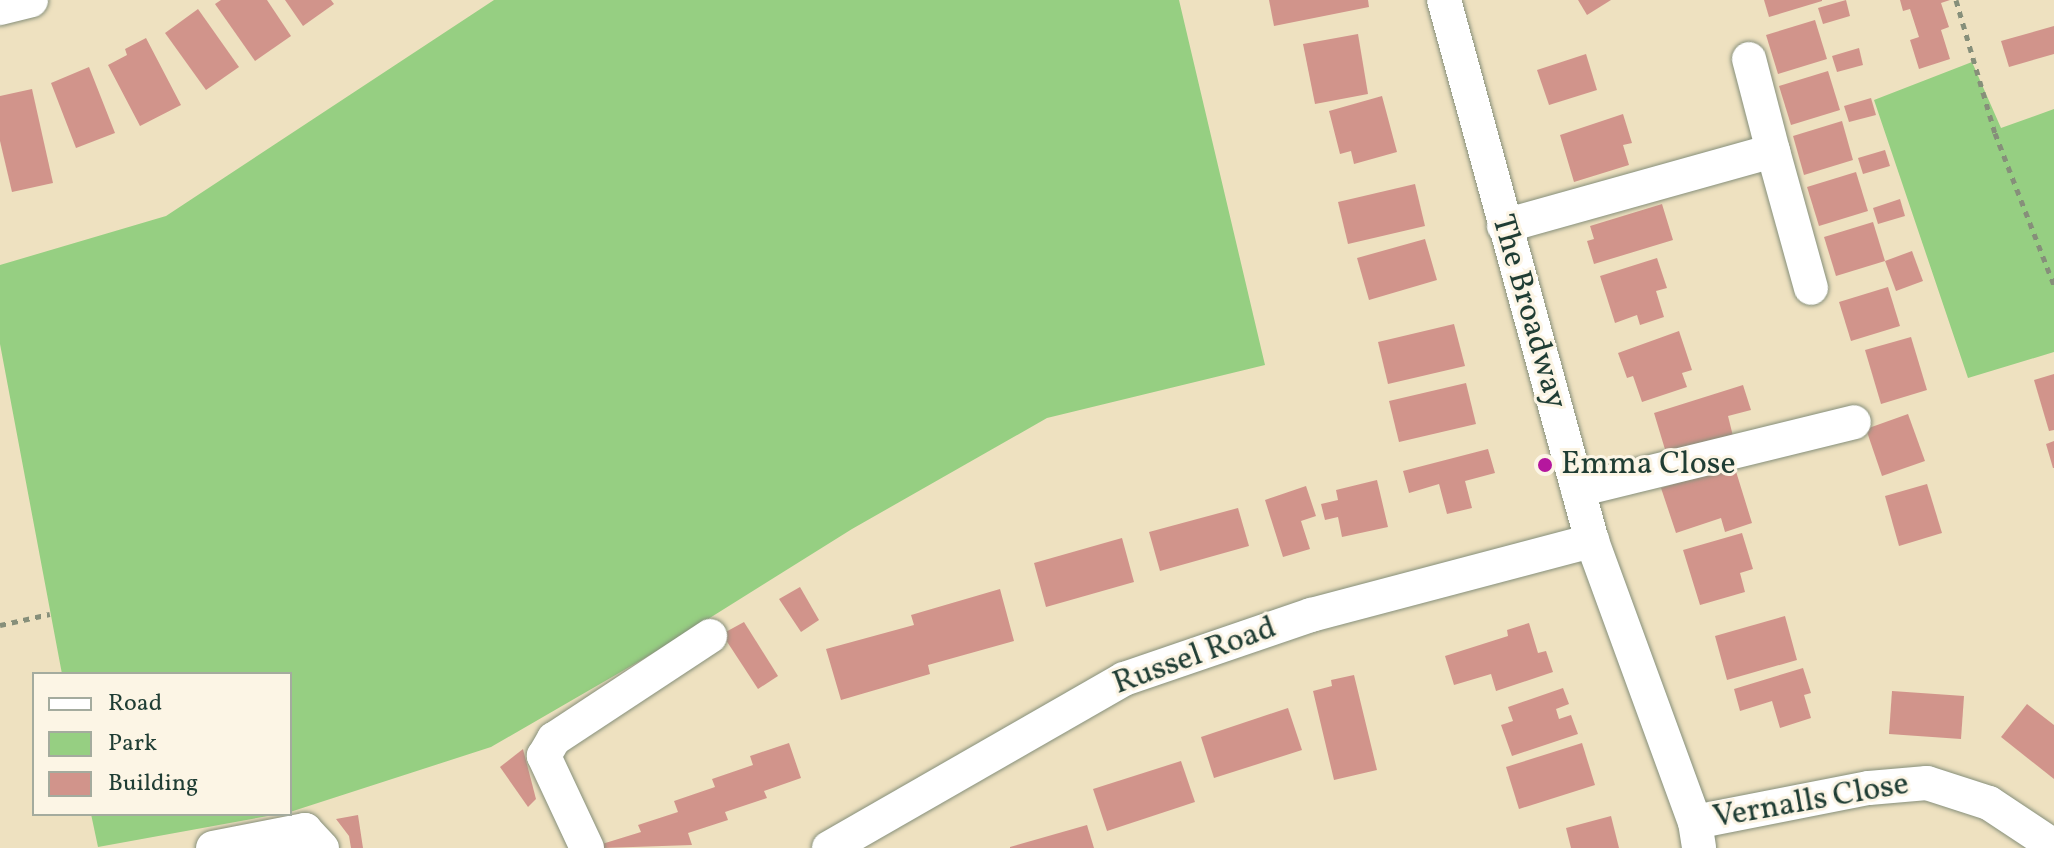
<!DOCTYPE html>
<html>
<head>
<meta charset="utf-8">
<style>
	body { margin:0 }
	#map { position:relative; width:2054px; height:848px; overflow:hidden; background:#eee1c0; font-family:Vollkorn,serif }
	div>[style] { position:absolute }
	.green>* { inset:0; background:#96cf82 }
	.building>* { inset:0; background:#d1948b }
	.path>* { height:5px; margin-top:-2.5px; transform-origin:0; background:repeating-linear-gradient(90deg,#868f7a 0 6px,transparent 0 12px) }
	.roads { filter:drop-shadow(0 0 2px #868f7a) drop-shadow(0 0 2px #868f7a) }
	.minor>* { height:34px; margin:-17px; padding:0 17px; transform-origin:17px; border-radius:17px; background:#fff }
	.dots>* { width:22px; height:22px; translate:-50% -50%; box-sizing:border-box; border:4px solid #fcf5e5; border-radius:50% }
	span { translate:-50% -50%; white-space:nowrap; text-align:center; line-height:1.15; -webkit-text-stroke:6px #fcf5e5; paint-order:stroke }
	.street-label { font-size:32px; color:#1f3d34 }
	.poi-label { font-size:32px; color:#1f3d34 }
	.left { translate:0 -50%; text-align:left }
	.legend { position:absolute; left:32px; top:672px; width:260px; height:144px; box-sizing:border-box; background:#fcf5e5; border:2px solid #a4ab9e; margin:0; padding:10px 14px; list-style:none; font-size:24px; color:#1f3d34 }
	.legend li { display:flex; align-items:center; gap:16px; height:40px }
	.legend b { width:40px; border:2px solid #a4ab9e }
</style>
</head>
<body>
<div id="map">
	<div class="green">
		<div style="clip-path:polygon(494px 0,1179px 0,1265px 365px,1047px 418px,852px 529px,657px 651px,491px 747px,290px 812px,290px 674px,62px 674px,0 344px,0 265px,166px 216px)"></div>
		<div style="clip-path:polygon(1972px 62px,2001px 128px,2054px 109px,2054px 352px,1968px 378px,1874px 100px)"></div>
		<div style="clip-path:polygon(91px 814px,279px 814px,98px 847px)"></div>
	</div>
	<div class="building">
		<div style="clip-path:polygon(221px 0,267px 0,291px 36px,255px 61px,215px 4px)"></div>
		<div style="clip-path:polygon(285px 0,331px 0,334px 4px,303px 26px)"></div>
		<div style="clip-path:polygon(1269px 0,1368px 0,1369px 7px,1274px 26px)"></div>
		<div style="clip-path:polygon(1578px 0,1611px 0,1587px 15px)"></div>
		<div style="clip-path:polygon(1764px 0,1822px 0,1822px 1px,1769px 17px)"></div>
		<div style="clip-path:polygon(1846px 0,1850px 16px,1823px 24px,1818px 8px)"></div>
		<div style="clip-path:polygon(1900px 0,1950px 0,1941px 3px,1949px 27px,1941px 30px,1950px 59px,1919px 69px,1910px 40px,1919px 37px,1910px 9px,1903px 11px)"></div>
		<div style="clip-path:polygon(198px 9px,239px 67px,206px 90px,165px 33px)"></div>
		<div style="clip-path:polygon(1815px 20px,1827px 59px,1778px 74px,1766px 35px)"></div>
		<div style="clip-path:polygon(2054px 26px,2054px 54px,2009px 67px,2001px 41px)"></div>
		<div style="clip-path:polygon(1358px 34px,1368px 94px,1315px 104px,1303px 44px)"></div>
		<div style="clip-path:polygon(146px 38px,181px 105px,140px 126px,108px 65px,127px 55px,125px 49px)"></div>
		<div style="clip-path:polygon(1859px 48px,1863px 65px,1837px 72px,1832px 56px)"></div>
		<div style="clip-path:polygon(1586px 54px,1597px 90px,1549px 105px,1537px 70px)"></div>
		<div style="clip-path:polygon(89px 67px,115px 133px,76px 148px,51px 83px)"></div>
		<div style="clip-path:polygon(1828px 71px,1840px 110px,1791px 125px,1779px 86px)"></div>
		<div style="clip-path:polygon(32px 89px,53px 183px,12px 192px,0 141px,0 96px)"></div>
		<div style="clip-path:polygon(1382px 96px,1397px 152px,1354px 164px,1351px 151px,1340px 154px,1329px 111px)"></div>
		<div style="clip-path:polygon(1871px 98px,1876px 115px,1849px 122px,1844px 106px)"></div>
		<div style="clip-path:polygon(1623px 114px,1632px 143px,1623px 145px,1629px 165px,1574px 182px,1560px 135px)"></div>
		<div style="clip-path:polygon(1842px 121px,1853px 160px,1804px 175px,1793px 136px)"></div>
		<div style="clip-path:polygon(1885px 150px,1890px 166px,1863px 174px,1858px 158px)"></div>
		<div style="clip-path:polygon(1856px 172px,1868px 211px,1819px 226px,1807px 187px)"></div>
		<div style="clip-path:polygon(1415px 184px,1425px 226px,1348px 244px,1338px 202px)"></div>
		<div style="clip-path:polygon(1900px 199px,1905px 216px,1878px 224px,1873px 208px)"></div>
		<div style="clip-path:polygon(1662px 204px,1673px 240px,1594px 264px,1587px 241px,1594px 239px,1590px 226px)"></div>
		<div style="clip-path:polygon(1873px 222px,1885px 261px,1836px 276px,1824px 237px)"></div>
		<div style="clip-path:polygon(1425px 239px,1437px 280px,1369px 300px,1357px 258px)"></div>
		<div style="clip-path:polygon(1912px 251px,1923px 281px,1896px 291px,1885px 261px)"></div>
		<div style="clip-path:polygon(1657px 258px,1667px 288px,1656px 291px,1664px 317px,1640px 325px,1637px 315px,1615px 323px,1600px 276px)"></div>
		<div style="clip-path:polygon(1888px 287px,1900px 326px,1851px 341px,1839px 302px)"></div>
		<div style="clip-path:polygon(1454px 324px,1465px 366px,1388px 384px,1378px 342px)"></div>
		<div style="clip-path:polygon(1679px 331px,1692px 370px,1682px 373px,1687px 387px,1642px 402px,1633px 376px,1627px 378px,1618px 353px)"></div>
		<div style="clip-path:polygon(1911px 337px,1927px 390px,1881px 404px,1865px 350px)"></div>
		<div style="clip-path:polygon(2054px 374px,2054px 430px,2049px 431px,2034px 380px)"></div>
		<div style="clip-path:polygon(1466px 383px,1476px 424px,1399px 442px,1389px 401px)"></div>
		<div style="clip-path:polygon(1743px 385px,1751px 410px,1728px 416px,1733px 436px,1667px 456px,1654px 413px)"></div>
		<div style="clip-path:polygon(1908px 414px,1925px 461px,1882px 476px,1866px 429px)"></div>
		<div style="clip-path:polygon(2054px 441px,2054px 468px,2053px 468px,2046px 444px)"></div>
		<div style="clip-path:polygon(1488px 449px,1495px 473px,1465px 481px,1472px 508px,1447px 514px,1439px 484px,1409px 493px,1403px 471px)"></div>
		<div style="clip-path:polygon(1734px 465px,1752px 523px,1725px 532px,1721px 518px,1676px 533px,1661px 488px)"></div>
		<div style="clip-path:polygon(1377px 480px,1388px 527px,1342px 537px,1338px 517px,1325px 520px,1321px 504px,1338px 500px,1336px 490px)"></div>
		<div style="clip-path:polygon(1927px 484px,1942px 533px,1899px 546px,1885px 496px)"></div>
		<div style="clip-path:polygon(1306px 486px,1316px 516px,1301px 521px,1310px 549px,1283px 557px,1265px 500px)"></div>
		<div style="clip-path:polygon(1238px 508px,1249px 546px,1160px 571px,1149px 532px)"></div>
		<div style="clip-path:polygon(1742px 533px,1753px 569px,1740px 573px,1745px 592px,1700px 605px,1683px 550px)"></div>
		<div style="clip-path:polygon(1122px 538px,1134px 582px,1046px 607px,1034px 563px)"></div>
		<div style="clip-path:polygon(800px 587px,819px 620px,801px 632px,779px 599px)"></div>
		<div style="clip-path:polygon(1000px 589px,1014px 641px,928px 665px,930px 674px,841px 700px,826px 649px,914px 625px,911px 615px)"></div>
		<div style="clip-path:polygon(1785px 616px,1797px 660px,1727px 680px,1715px 636px)"></div>
		<div style="clip-path:polygon(744px 622px,778px 676px,758px 689px,722px 634px)"></div>
		<div style="clip-path:polygon(1529px 623px,1538px 653px,1546px 651px,1553px 672px,1496px 691px,1491px 674px,1454px 685px,1445px 656px,1508px 636px,1507px 630px)"></div>
		<div style="clip-path:polygon(1803px 668px,1811px 693px,1804px 695px,1811px 718px,1780px 728px,1772px 701px,1740px 711px,1734px 689px)"></div>
		<div style="clip-path:polygon(1354px 675px,1377px 770px,1334px 780px,1313px 691px,1332px 686px,1331px 680px)"></div>
		<div style="clip-path:polygon(1563px 688px,1569px 704px,1556px 709px,1559px 719px,1571px 715px,1578px 734px,1512px 756px,1501px 725px,1513px 721px,1508px 707px)"></div>
		<div style="clip-path:polygon(1892px 691px,1964px 696px,1961px 739px,1889px 734px)"></div>
		<div style="clip-path:polygon(2027px 704px,2054px 725px,2054px 779px,2001px 737px)"></div>
		<div style="clip-path:polygon(1288px 708px,1302px 750px,1214px 778px,1201px 737px)"></div>
		<div style="clip-path:polygon(789px 743px,801px 778px,764px 791px,767px 798px,725px 812px,728px 820px,688px 833px,692px 845px,603px 848px,602px 844px,641px 832px,638px 825px,678px 812px,674px 801px,715px 787px,712px 779px,753px 765px,750px 756px)"></div>
		<div style="clip-path:polygon(1582px 743px,1595px 785px,1519px 809px,1506px 767px)"></div>
		<div style="clip-path:polygon(523px 749px,536px 799px,528px 807px,500px 767px)"></div>
		<div style="clip-path:polygon(1181px 761px,1195px 802px,1107px 831px,1093px 789px)"></div>
		<div style="clip-path:polygon(358px 815px,363px 848px,351px 848px,349px 836px,336px 819px)"></div>
		<div style="clip-path:polygon(1611px 816px,1619px 848px,1571px 848px,1566px 828px)"></div>
		<div style="clip-path:polygon(1087px 825px,1094px 848px,1010px 848px,1010px 847px)"></div>
	</div>
	<div class="path">
		<div style="left:1956px;top:0;width:139px;rotate:73.7deg"></div>
		<div style="left:1995px;top:133px;width:163px;rotate:68.8deg"></div>
		<div style="left:0;top:625px;width:51px;rotate:-12.4deg"></div>
	</div>
	<div class="roads">
		<div class="minor">
			<div style="left:1444px;top:0;width:561px;rotate:74.7deg"></div>
			<div style="left:1592px;top:541px;width:299px;rotate:69.9deg"></div>
			<div style="left:1695px;top:822px;width:26px;rotate:81deg"></div>
			<div style="left:0;top:8px;width:32px;rotate:-14deg"></div>
			<div style="left:1773px;top:151px;width:142px;rotate:74.5deg"></div>
			<div style="left:1504px;top:226px;width:279px;rotate:-15.6deg"></div>
			<div style="left:1773px;top:151px;width:95px;rotate:-104.6deg"></div>
			<div style="left:1578px;top:490px;width:284px;rotate:-13.8deg"></div>
			<div style="left:1695px;top:822px;width:177px;rotate:-11.1deg"></div>
			<div style="left:1869px;top:788px;width:58px;rotate:-4.9deg"></div>
			<div style="left:1927px;top:783px;width:65px;rotate:17.9deg"></div>
			<div style="left:1989px;top:803px;width:78px;rotate:33.5deg"></div>
			<div style="left:213px;top:848px;width:94px;rotate:-11.1deg"></div>
			<div style="left:305px;top:830px;width:25px;rotate:47deg"></div>
			<div style="left:587px;top:848px;width:102px;rotate:-115.1deg"></div>
			<div style="left:544px;top:756px;width:20px;rotate:-60deg"></div>
			<div style="left:554px;top:739px;width:187px;rotate:-33.4deg"></div>
			<div style="left:829px;top:848px;width:340px;rotate:-29.8deg"></div>
			<div style="left:1124px;top:679px;width:198px;rotate:-18.9deg"></div>
			<div style="left:1311px;top:615px;width:291px;rotate:-14.8deg"></div>
		</div>
	</div>
	<div class="dots">
		<div style="left:1545px;top:465px;background:#b5179e"></div>
	</div>
	<div class="street-label">
		<span style="left:1528px;top:312px;rotate:74deg">The Broadway</span>
		<span style="left:1195px;top:657px;rotate:-20deg">Russel Road</span>
		<span style="left:1811px;top:802px;rotate:-10deg">Vernalls Close</span>
	</div>
	<div class="poi-label">
		<span class="left" style="left:1561px;top:465px">Emma Close</span>
	</div>
	<ul class="legend">
	<li><b style="height:10px;background:#fff"></b>Road</li>
	<li><b style="height:22px;background:#96cf82"></b>Park</li>
	<li><b style="height:22px;background:#d1948b"></b>Building</li>
	</ul>
</div>
</body>
</html>
